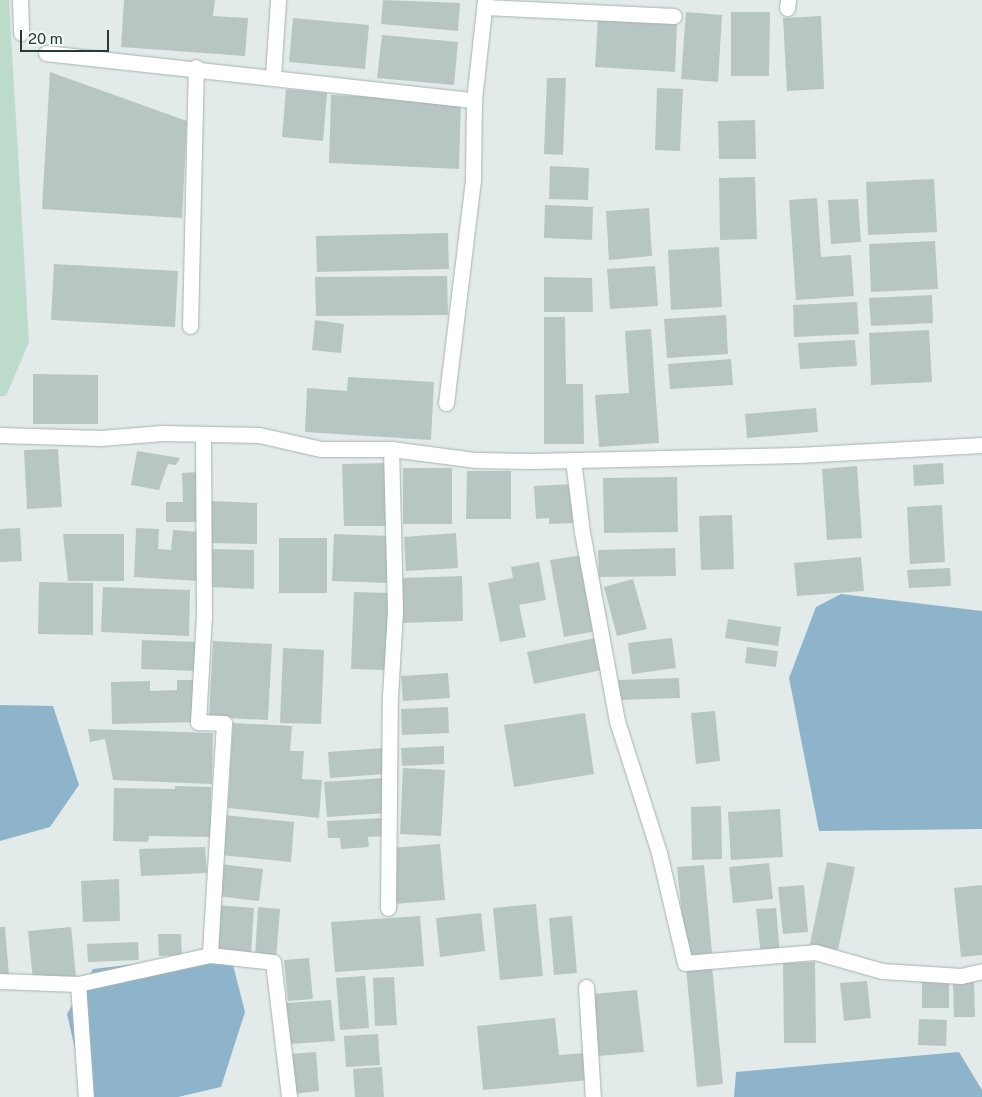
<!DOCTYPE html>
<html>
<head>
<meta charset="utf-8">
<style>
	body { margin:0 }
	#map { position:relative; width:982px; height:1097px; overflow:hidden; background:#e2ebe9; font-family:"Public Sans",sans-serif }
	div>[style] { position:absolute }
	.green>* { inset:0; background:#bddbcc }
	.water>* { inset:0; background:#8eb4cc }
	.building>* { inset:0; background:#b8c6c3 }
	.roads { filter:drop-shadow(0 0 1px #a5b3b1) drop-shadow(0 0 1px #a5b3b1) }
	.minor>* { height:15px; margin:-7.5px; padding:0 7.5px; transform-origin:7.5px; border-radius:7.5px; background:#fff }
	span { translate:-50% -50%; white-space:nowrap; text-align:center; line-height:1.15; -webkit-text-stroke:4px #f2f8f6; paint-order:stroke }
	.scale { position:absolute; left:20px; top:30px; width:89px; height:22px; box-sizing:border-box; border:2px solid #243b3a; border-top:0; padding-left:6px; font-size:15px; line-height:18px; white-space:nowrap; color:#243b3a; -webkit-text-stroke:4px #f2f8f6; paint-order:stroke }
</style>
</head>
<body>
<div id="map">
	<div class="green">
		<div style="clip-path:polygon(0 0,9px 0,29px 342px,6px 396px,0 396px)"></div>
	</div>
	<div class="water">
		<div style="clip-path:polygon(841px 594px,982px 611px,982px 829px,819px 831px,789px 678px,816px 607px)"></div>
		<div style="clip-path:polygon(0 705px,53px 706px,79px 785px,50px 827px,0 841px)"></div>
		<div style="clip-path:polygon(230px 953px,245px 1012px,221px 1087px,178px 1097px,86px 1097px,67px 1014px,93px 969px)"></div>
		<div style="clip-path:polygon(959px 1052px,982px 1090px,982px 1097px,734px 1097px,736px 1072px)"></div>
	</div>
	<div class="building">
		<div style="clip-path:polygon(124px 0,215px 0,213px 16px,248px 18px,245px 56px,121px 47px)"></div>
		<div style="clip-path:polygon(383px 0,460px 3px,458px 31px,381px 24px)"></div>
		<div style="clip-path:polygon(686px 12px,722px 15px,718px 82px,681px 79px)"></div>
		<div style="clip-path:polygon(731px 12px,770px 12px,769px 76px,731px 76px)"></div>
		<div style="clip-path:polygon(821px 16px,824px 89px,787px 91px,783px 18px)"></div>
		<div style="clip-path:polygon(293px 18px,369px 25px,365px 69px,289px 62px)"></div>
		<div style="clip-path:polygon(598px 18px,677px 24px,675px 72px,595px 67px)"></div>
		<div style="clip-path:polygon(382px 35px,458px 42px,454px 85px,377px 78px)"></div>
		<div style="clip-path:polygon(50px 72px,187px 121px,182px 218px,42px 209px)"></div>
		<div style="clip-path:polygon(547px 78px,566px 78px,563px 155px,544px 154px)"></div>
		<div style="clip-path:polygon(657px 88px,683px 89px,680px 151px,655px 150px)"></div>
		<div style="clip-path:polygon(286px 89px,327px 93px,323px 141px,282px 137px)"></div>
		<div style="clip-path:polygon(331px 95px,461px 100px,459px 169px,329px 163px)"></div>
		<div style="clip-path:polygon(755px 120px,756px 159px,719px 159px,718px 121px)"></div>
		<div style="clip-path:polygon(550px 166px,589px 168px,588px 200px,549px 199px)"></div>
		<div style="clip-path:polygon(755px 177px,757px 239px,720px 240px,719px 178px)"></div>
		<div style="clip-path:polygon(934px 179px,937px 232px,868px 235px,866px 182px)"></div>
		<div style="clip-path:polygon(817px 198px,821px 257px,851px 255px,854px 296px,796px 300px,789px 200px)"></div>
		<div style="clip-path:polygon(858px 199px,861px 242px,831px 244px,828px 200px)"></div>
		<div style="clip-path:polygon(545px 205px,593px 207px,592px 240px,544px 238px)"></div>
		<div style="clip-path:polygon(649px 208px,652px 256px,609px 260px,606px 211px)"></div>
		<div style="clip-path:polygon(448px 233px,449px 269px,317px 272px,316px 236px)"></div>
		<div style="clip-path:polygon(935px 241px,938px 289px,871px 292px,869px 244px)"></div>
		<div style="clip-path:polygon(719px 247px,722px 307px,671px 310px,668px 250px)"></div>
		<div style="clip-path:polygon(54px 264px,178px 271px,175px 327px,51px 320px)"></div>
		<div style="clip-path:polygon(655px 266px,658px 306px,610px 309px,607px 269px)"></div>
		<div style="clip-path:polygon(447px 276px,448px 315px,316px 316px,315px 277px)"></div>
		<div style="clip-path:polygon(544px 277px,592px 278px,593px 312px,544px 312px)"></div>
		<div style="clip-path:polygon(932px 295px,933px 323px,871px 326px,869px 298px)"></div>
		<div style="clip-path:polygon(857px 302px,859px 334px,794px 337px,793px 305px)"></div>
		<div style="clip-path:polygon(726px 315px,728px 354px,667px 358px,664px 319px)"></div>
		<div style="clip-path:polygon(544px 317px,565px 317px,566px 384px,583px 384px,584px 444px,544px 444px)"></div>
		<div style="clip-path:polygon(315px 320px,344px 324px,341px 353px,312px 350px)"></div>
		<div style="clip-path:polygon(651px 329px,659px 443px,599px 447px,595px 395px,629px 393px,625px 331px)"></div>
		<div style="clip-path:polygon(929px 330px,932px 382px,871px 385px,869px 333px)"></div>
		<div style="clip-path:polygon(855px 340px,857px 366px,800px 369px,798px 343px)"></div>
		<div style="clip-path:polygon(731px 359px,733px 385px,670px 389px,668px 364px)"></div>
		<div style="clip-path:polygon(33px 374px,98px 375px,98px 424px,33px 424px)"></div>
		<div style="clip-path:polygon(348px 377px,434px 382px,431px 440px,305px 432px,307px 388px,347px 391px)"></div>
		<div style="clip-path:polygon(816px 408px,818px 432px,747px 438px,745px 414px)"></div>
		<div style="clip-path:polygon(58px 449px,62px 507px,27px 509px,24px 450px)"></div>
		<div style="clip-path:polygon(137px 451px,180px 458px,176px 465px,168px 464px,159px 490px,131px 485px)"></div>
		<div style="clip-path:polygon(385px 463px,387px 526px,344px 526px,342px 464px)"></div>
		<div style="clip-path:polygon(943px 463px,944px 484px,914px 486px,913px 465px)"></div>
		<div style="clip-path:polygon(857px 466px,862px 538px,827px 540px,822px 469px)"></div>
		<div style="clip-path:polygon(403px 468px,452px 468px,452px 524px,403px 524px)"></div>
		<div style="clip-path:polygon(467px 471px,511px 471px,511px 519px,466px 519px)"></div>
		<div style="clip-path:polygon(199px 472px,200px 522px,166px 522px,166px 502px,183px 502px,182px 473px)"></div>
		<div style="clip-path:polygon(677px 477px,678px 532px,604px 533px,603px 478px)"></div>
		<div style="clip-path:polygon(573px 484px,575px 523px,549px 524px,549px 518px,536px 519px,534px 486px)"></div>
		<div style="clip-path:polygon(212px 501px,257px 503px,257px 544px,211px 543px)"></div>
		<div style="clip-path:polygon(942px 505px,945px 562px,910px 564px,907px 507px)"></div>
		<div style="clip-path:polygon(732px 515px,734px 569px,701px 570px,699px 516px)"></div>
		<div style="clip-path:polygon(20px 528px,22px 561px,0 562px,0 529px)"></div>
		<div style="clip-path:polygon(136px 528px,159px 529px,158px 549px,171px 550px,173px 530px,201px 532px,198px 581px,134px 577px)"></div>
		<div style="clip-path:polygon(456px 533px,458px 568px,406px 571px,404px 537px)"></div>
		<div style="clip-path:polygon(63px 534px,124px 534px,124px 581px,68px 581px)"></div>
		<div style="clip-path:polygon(334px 534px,390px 536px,388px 583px,332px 581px)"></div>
		<div style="clip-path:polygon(279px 538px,327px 538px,327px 593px,279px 593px)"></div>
		<div style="clip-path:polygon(675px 548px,676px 576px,599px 577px,598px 550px)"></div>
		<div style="clip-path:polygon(211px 549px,254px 550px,254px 589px,211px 587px)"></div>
		<div style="clip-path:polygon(583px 555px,597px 631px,564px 637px,550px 560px)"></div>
		<div style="clip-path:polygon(861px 557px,864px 591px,797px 596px,794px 563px)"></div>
		<div style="clip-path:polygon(539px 562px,546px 600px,519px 605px,526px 637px,500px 642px,488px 583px,513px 578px,511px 567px)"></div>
		<div style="clip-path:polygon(950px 568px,951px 586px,909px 588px,907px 570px)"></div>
		<div style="clip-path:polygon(462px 576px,463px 621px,403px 623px,402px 578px)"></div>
		<div style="clip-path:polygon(633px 579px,647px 629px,617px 636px,604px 587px)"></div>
		<div style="clip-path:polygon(39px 582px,93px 583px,93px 635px,38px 634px)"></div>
		<div style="clip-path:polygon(103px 587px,190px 590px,189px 636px,101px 632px)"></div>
		<div style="clip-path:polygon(354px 592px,389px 593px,386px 670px,351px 669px)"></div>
		<div style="clip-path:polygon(728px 619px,781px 627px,778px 646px,725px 638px)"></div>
		<div style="clip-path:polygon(595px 638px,602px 670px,534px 684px,527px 652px)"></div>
		<div style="clip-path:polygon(672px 638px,676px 668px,632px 674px,628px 643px)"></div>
		<div style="clip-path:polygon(142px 640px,199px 642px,198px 671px,141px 669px)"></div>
		<div style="clip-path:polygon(213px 641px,272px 644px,268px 720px,209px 717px)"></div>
		<div style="clip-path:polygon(747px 647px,778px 651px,776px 667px,745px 663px)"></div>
		<div style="clip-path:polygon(283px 648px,324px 650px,321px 724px,280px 723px)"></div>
		<div style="clip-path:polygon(448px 673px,450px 698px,403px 701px,401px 676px)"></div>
		<div style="clip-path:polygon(679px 678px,680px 698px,619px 700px,618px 680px)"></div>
		<div style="clip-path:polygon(177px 680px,197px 680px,198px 722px,112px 724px,111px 682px,150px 681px,150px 691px,177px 690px)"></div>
		<div style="clip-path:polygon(448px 707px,449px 733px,402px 735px,401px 709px)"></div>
		<div style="clip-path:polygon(715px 711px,720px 761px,696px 764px,691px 713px)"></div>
		<div style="clip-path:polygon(585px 713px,594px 774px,514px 787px,504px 725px)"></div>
		<div style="clip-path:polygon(233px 723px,292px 726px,290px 751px,304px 751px,302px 779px,322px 780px,319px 818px,228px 808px)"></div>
		<div style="clip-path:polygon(88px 729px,213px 733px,212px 784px,113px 780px,105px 739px,90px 742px)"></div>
		<div style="clip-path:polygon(444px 746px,444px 764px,402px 766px,401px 748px)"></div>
		<div style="clip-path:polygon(383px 748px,385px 774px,330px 778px,328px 752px)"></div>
		<div style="clip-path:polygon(403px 768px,445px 770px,441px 836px,400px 834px)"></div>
		<div style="clip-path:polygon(384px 778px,387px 813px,327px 817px,324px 782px)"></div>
		<div style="clip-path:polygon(175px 786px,211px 787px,211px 837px,149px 836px,148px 842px,113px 841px,114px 788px,175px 789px)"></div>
		<div style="clip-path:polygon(721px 806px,722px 859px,692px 860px,691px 807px)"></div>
		<div style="clip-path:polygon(780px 809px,783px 857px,731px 860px,728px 812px)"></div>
		<div style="clip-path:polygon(224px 815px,294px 822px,291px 862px,220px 855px)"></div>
		<div style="clip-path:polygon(385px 818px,386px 836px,368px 837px,369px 847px,341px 849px,340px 838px,328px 838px,327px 821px)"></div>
		<div style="clip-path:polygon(440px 844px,445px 900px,394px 904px,390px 848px)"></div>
		<div style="clip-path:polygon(205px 847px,207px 873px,141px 876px,139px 849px)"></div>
		<div style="clip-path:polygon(827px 862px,855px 867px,838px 950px,810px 944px)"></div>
		<div style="clip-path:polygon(769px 863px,773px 899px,733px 903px,729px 867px)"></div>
		<div style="clip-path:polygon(220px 864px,263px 869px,259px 901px,217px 896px)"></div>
		<div style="clip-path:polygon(704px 865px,712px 953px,686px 956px,677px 867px)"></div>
		<div style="clip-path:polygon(119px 879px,120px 921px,83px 922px,81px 881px)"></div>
		<div style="clip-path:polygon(804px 885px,808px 932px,783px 934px,778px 887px)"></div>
		<div style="clip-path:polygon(982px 885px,982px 955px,961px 957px,954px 888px)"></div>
		<div style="clip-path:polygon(536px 904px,543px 976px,500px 980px,493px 908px)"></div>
		<div style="clip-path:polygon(217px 905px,254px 908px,251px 952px,214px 950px)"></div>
		<div style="clip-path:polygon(258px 907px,280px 909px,276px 959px,255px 958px)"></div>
		<div style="clip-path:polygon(776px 908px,780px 954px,761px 956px,756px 909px)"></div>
		<div style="clip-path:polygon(481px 913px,485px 951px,440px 957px,436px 918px)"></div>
		<div style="clip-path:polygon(420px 916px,424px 966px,335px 972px,331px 922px)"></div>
		<div style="clip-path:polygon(572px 916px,577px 973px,554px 975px,549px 918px)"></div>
		<div style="clip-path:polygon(0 927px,5px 927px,9px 976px,0 976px)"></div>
		<div style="clip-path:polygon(71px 927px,76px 976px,33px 980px,28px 931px)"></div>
		<div style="clip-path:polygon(158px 934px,181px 934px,182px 955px,159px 956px)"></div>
		<div style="clip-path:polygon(138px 942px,139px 960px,88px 962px,87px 944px)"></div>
		<div style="clip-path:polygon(309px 958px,313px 999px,288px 1001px,284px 960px)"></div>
		<div style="clip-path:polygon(815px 962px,816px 1043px,784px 1043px,783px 963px)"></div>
		<div style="clip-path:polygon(712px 965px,723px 1084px,697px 1087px,686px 967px)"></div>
		<div style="clip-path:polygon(365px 976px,369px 1028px,340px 1030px,336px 978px)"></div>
		<div style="clip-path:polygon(394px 977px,397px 1025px,375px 1026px,373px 978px)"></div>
		<div style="clip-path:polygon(922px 980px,949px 980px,949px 1008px,922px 1008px)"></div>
		<div style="clip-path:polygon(867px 981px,871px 1018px,844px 1021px,840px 983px)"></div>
		<div style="clip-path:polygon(974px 982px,975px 1017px,954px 1017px,953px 983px)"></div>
		<div style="clip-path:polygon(637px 990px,644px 1052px,599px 1056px,593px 994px)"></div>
		<div style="clip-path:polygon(331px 1000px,335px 1041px,289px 1044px,286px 1003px)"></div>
		<div style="clip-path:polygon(555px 1018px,559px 1055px,586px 1053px,589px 1080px,483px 1090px,477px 1026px)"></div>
		<div style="clip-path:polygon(919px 1019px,947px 1020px,946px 1046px,918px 1045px)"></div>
		<div style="clip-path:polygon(378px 1034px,380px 1065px,346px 1067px,344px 1036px)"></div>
		<div style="clip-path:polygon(316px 1052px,319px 1091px,293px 1094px,290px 1054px)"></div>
		<div style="clip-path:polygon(382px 1067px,384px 1097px,355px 1097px,353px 1069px)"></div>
	</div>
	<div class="roads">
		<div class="minor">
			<div style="left:20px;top:0;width:33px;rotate:88deg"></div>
			<div style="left:484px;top:7px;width:190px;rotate:2.7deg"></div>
			<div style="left:787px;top:8px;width:8px;rotate:-83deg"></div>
			<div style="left:46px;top:53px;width:431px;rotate:6.3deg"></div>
			<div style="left:273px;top:76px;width:76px;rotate:-86.2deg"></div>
			<div style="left:190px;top:326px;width:259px;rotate:-88.7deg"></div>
			<div style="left:446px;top:403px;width:225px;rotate:-83.1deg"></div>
			<div style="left:473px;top:180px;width:80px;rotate:-89.3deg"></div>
			<div style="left:474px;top:100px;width:101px;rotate:-83.7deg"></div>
			<div style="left:0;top:435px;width:101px;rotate:1.7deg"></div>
			<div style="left:101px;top:438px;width:61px;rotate:-4.7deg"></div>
			<div style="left:162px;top:433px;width:97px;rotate:1.2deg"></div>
			<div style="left:259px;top:435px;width:64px;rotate:12.7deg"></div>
			<div style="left:321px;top:449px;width:70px"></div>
			<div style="left:391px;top:449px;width:86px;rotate:7.4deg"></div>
			<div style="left:476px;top:460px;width:56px;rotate:1deg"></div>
			<div style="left:532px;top:461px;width:266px;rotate:-1.3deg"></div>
			<div style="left:798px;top:455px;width:184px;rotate:-3.1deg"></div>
			<div style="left:203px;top:435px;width:180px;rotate:89.7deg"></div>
			<div style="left:204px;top:615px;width:107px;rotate:93.2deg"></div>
			<div style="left:198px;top:722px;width:26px;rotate:2deg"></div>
			<div style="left:224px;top:723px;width:232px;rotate:93.5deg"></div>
			<div style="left:210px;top:955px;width:63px;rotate:6.3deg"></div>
			<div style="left:273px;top:962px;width:136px;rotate:83.2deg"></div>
			<div style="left:573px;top:460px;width:73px;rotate:82.9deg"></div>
			<div style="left:582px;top:532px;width:192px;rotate:79.5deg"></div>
			<div style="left:617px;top:721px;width:139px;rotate:72.3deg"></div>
			<div style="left:659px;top:853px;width:113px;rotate:76.7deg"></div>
			<div style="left:685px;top:963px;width:130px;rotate:-4.8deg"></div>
			<div style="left:815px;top:952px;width:70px;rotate:15.8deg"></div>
			<div style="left:882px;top:971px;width:79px;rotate:3.6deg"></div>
			<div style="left:961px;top:976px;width:22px;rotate:-13deg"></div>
			<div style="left:388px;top:908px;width:211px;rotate:-89.5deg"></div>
			<div style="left:390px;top:697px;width:86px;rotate:-86.7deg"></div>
			<div style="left:395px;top:611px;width:162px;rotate:-91.4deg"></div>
			<div style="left:0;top:981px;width:78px;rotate:2.2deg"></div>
			<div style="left:78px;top:984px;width:135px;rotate:-12.4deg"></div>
			<div style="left:78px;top:984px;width:113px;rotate:86deg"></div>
			<div style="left:586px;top:987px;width:110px;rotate:86.4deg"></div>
		</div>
	</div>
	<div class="scale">20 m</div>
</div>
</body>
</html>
